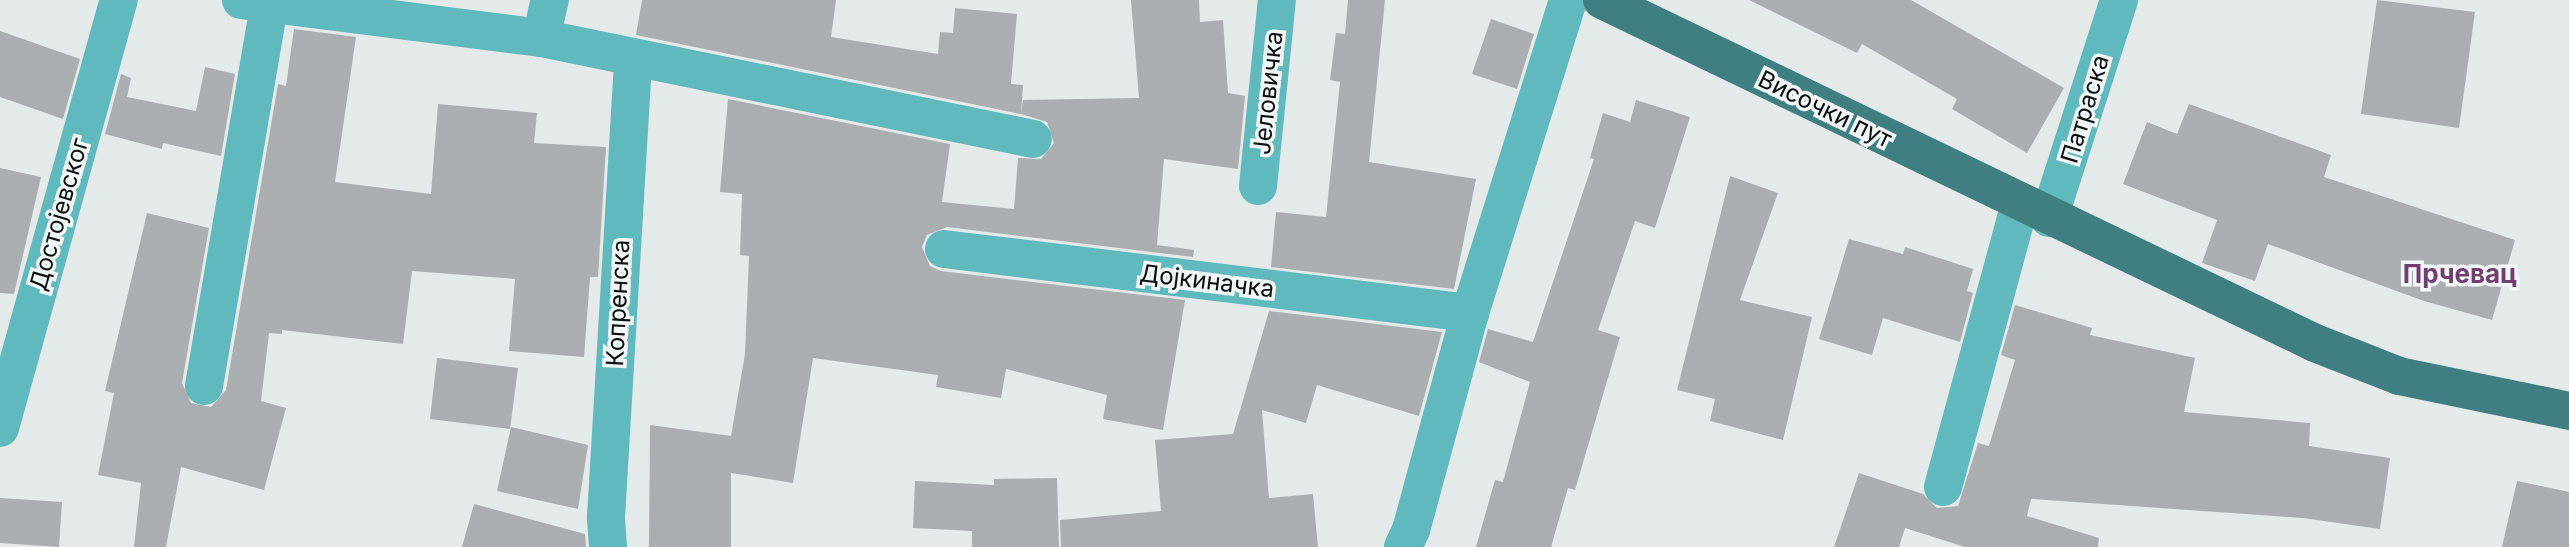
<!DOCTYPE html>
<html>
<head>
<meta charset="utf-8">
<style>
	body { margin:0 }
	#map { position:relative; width:2569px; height:547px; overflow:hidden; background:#e4e9ea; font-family:Inter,sans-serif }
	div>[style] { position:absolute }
	.building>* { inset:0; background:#aaaeb1 }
	.minor>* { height:38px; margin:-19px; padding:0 19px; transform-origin:19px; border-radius:19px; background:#60b9bc }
	.major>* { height:38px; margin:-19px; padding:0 19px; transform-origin:19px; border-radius:19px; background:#407f81 }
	span { translate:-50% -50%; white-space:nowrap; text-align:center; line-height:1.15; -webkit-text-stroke:7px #f1f6f7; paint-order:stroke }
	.street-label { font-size:24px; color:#0d0f0f }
	.neighbourhood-label { font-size:26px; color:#713e70; font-weight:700 }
</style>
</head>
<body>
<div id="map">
	<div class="building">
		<div style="clip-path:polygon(642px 0,836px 0,831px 37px,938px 54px,940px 32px,953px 33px,955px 8px,1017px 14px,1011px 84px,1023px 85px,1021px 114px,636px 35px)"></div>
		<div style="clip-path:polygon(1131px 0,1199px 0,1200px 22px,1223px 20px,1228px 93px,1245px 96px,1238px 169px,1164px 159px,1157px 245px,1194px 250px,1193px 257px,947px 227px,927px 235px,922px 247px,930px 266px,941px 271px,1185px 300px,1163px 430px,1103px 419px,1107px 395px,1006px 369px,1001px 398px,936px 387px,938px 375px,813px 358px,793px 483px,731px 473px,731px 547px,649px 547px,650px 425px,731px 436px,745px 354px,749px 256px,740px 255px,742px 194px,720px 192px,728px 99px,950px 144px,942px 202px,1014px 209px,1018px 158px,1041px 159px,1054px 143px,1047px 122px,1021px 114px,1023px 100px,1139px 98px)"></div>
		<div style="clip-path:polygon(1348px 0,1385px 0,1369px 162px,1476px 179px,1454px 289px,1271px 267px,1276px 212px,1326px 217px,1340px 82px,1330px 80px,1336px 33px,1345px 34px)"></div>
		<div style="clip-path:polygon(1749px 0,1911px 0,2064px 88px,2027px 153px,1952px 109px,1957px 99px,1862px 44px,1857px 53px)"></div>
		<div style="clip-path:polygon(2377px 0,2475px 12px,2459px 128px,2361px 114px)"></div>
		<div style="clip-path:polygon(1491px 19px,1534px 34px,1517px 89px,1472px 74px)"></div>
		<div style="clip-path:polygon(294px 29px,356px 37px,335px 182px,431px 194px,438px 104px,537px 113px,534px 143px,606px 147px,598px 277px,590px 277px,584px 357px,509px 351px,515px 279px,412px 271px,403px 344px,282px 330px,282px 334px,269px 333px,261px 401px,286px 408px,264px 490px,181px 467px,166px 547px,134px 547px,141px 483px,98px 475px,114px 393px,105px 391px,147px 213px,209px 228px,182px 383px,191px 403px,211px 407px,226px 390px,278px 84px,286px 86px)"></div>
		<div style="clip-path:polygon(0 31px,80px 59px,63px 119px,0 97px)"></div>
		<div style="clip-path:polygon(205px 67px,235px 74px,221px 156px,163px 143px,162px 149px,105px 134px,121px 74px,131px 78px,127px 97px,196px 111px)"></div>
		<div style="clip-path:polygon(1636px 100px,1690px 117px,1655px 228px,1635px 221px,1598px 330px,1620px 337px,1575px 490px,1568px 488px,1551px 547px,1476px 547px,1495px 480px,1503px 482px,1530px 382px,1479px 362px,1488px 329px,1533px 342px,1594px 159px,1590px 158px,1603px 113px,1630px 122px)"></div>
		<div style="clip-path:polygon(2189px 104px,2331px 155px,2324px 177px,2515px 240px,2492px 320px,2424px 301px,2268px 244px,2255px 281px,2202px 263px,2217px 220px,2123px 184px,2147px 122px,2177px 134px)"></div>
		<div style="clip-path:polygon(0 168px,41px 177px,14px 294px,0 293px)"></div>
		<div style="clip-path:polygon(1730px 176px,1778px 193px,1740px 300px,1812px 317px,1783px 440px,1710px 421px,1715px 399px,1677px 390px)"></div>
		<div style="clip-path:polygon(1849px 239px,1903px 254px,1905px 247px,1973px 269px,1967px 291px,1973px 293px,1960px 342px,1883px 318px,1872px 355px,1819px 339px)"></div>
		<div style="clip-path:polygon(2015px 305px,2092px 328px,2090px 335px,2195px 358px,2184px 412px,2310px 423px,2309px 446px,2390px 458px,2380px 529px,2303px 518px,2031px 499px,2027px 516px,2099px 538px,2098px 547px,1965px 547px,1905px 528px,1899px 547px,1834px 547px,1859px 473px,1923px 494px,1937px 508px,1958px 506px,1978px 443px,1989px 446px,2015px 360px,2001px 355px)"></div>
		<div style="clip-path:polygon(1269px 311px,1442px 332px,1419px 416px,1317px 385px,1306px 423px,1262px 410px,1269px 498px,1313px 494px,1318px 547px,1061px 547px,1060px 520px,1161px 511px,1155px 440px,1233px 434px)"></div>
		<div style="clip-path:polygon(437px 358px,518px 368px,510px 429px,430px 419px)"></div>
		<div style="clip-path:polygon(511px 427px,588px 445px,578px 509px,497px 491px)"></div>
		<div style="clip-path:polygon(1057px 478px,1059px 547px,972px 547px,972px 531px,913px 528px,915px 481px,994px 485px,994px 479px)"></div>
		<div style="clip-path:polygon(2517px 481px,2569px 492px,2569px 547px,2502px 547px)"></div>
		<div style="clip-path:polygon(0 498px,62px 502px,59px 547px,0 543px)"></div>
		<div style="clip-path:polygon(474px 504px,585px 534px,586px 547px,462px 547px)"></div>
	</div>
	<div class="minor">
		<div style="left:241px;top:0;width:302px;rotate:7.2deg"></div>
		<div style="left:541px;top:38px;width:502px;rotate:11.6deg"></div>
		<div style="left:541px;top:38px;width:39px;rotate:-77deg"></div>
		<div style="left:1258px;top:186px;width:187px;rotate:-84.2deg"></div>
		<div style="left:2049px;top:218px;width:229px;rotate:-72.2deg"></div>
		<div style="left:944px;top:249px;width:530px;rotate:6.94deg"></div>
		<div style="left:1470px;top:313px;width:328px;rotate:-72.6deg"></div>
		<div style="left:204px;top:386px;width:387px;rotate:-80.3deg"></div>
		<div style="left:0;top:428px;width:444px;rotate:-74.5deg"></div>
		<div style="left:1943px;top:487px;width:293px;rotate:-74.8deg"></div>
		<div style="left:608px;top:547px;width:30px;rotate:-94deg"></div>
		<div style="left:606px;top:517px;width:460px;rotate:-86.6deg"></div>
		<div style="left:1403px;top:547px;width:19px;rotate:-65deg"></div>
		<div style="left:1411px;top:530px;width:225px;rotate:-74.8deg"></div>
	</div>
	<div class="major">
		<div style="left:1602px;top:0;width:791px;rotate:25.69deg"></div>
		<div style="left:2315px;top:343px;width:90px;rotate:21.4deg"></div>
		<div style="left:2399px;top:376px;width:174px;rotate:11.6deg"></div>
	</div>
	<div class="street-label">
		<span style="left:1268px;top:93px;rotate:-84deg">Јеловичка</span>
		<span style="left:1825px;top:109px;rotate:26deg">Височки пут</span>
		<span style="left:2085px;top:109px;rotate:-73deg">Патраска</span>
		<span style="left:59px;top:214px;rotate:-74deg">Достојевског</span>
		<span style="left:1207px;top:281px;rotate:7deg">Дојкиначка</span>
		<span style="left:618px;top:303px;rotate:-87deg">Копренска</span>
	</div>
	<div class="neighbourhood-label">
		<span style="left:2460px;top:274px">Прчевац</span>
	</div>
</div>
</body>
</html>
